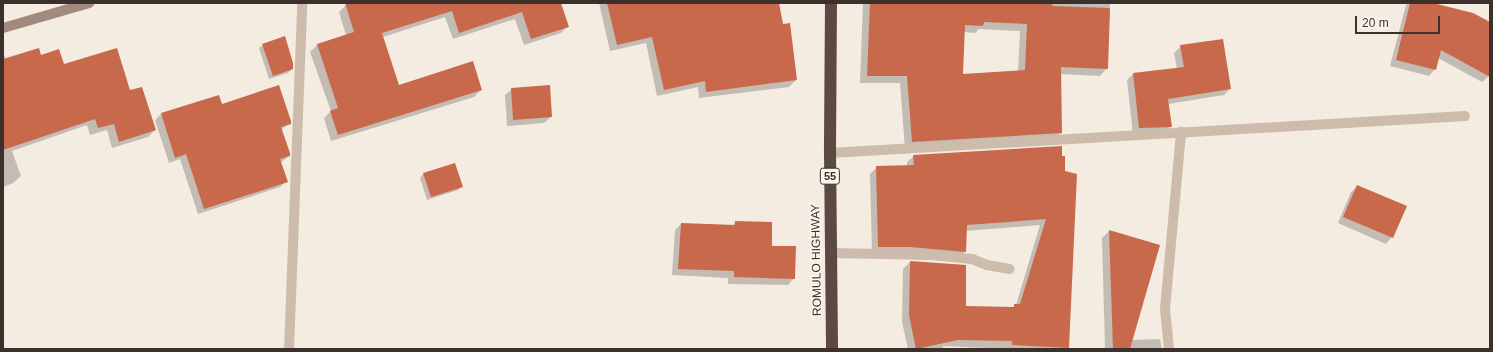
<!DOCTYPE html>
<html>
<head>
<meta charset="utf-8">
<style>
	body { margin:0 }
	#map { position:relative; width:1493px; height:352px; overflow:hidden; background:#f4ebe1; font-family:Arial,sans-serif }
	div>[style] { position:absolute }
	.shadow>* { inset:0; background:#0003 }
	.building>* { inset:0; background:#c8694b }
	.street>* { height:10px; margin:-5px; padding:0 5px; transform-origin:5px; border-radius:5px; background:#cdbbac }
	.secondary>* { height:10px; margin:-5px; padding:0 5px; transform-origin:5px; border-radius:5px; background:#a18a7d }
	.highway>* { height:12px; margin:-6px; padding:0 6px; transform-origin:6px; border-radius:6px; background:#5c4a42 }
	span { translate:-50% -50%; white-space:nowrap; text-align:center; line-height:1.15; -webkit-text-stroke:3px #fbf5ee; paint-order:stroke }
	.shield-label span { padding:1px 3px; background:#fbf5ee; border:1px solid; border-radius:3px; -webkit-text-stroke-width:0 }
	.shield-label { font-size:11px; color:#3b302b; font-weight:700 }
	.street-label { font-size:12px; color:#3b302b }
	.frame { position:absolute; inset:0; border:4px solid #3b302b; pointer-events:none }
	.scale { position:absolute; left:1355px; top:16px; width:85px; height:18px; box-sizing:border-box; border:2px solid #3b302b; border-top:0; padding-left:5px; font-size:12px; line-height:14px; white-space:nowrap; color:#3b302b; -webkit-text-stroke:3px #fbf5ee; paint-order:stroke }
</style>
</head>
<body>
<div id="map">
	<div class="shadow">
		<div style="clip-path:polygon(353px 3px,560px 3px,568px 26px,561px 33px,524px 45px,515px 19px,453px 39px,445px 17px,383px 37px,398px 86px,481px 90px,474px 97px,331px 141px,324px 118px,331px 111px,310px 52px,317px 45px,346px 35px,339px 12px,346px 5px)"></div>
		<div style="clip-path:polygon(599px 3px,778px 3px,796px 80px,789px 87px,699px 98px,698px 87px,657px 96px,646px 43px,610px 51px)"></div>
		<div style="clip-path:polygon(evenodd,863px 3px,1110px 3px,1107px 68px,1100px 76px,1060px 74px,1061px 133px,1053px 140px,905px 149px,900px 83px,860px 83px,863px 3px,979px 29px,1020px 31px,1018px 71px,962px 75px,964px 32px,975px 33px,979px 29px)"></div>
		<div style="clip-path:polygon(1408px 3px,1429px 3px,1490px 24px,1489px 76px,1482px 82px,1438px 58px,1435px 69px,1429px 76px,1390px 66px,1406px 5px)"></div>
		<div style="clip-path:polygon(263px 45px,292px 69px,288px 73px,269px 79px,259px 48px)"></div>
		<div style="clip-path:polygon(1181px 46px,1230px 89px,1224px 95px,1168px 104px,1170px 126px,1164px 133px,1133px 135px,1127px 80px,1133px 74px,1177px 69px,1174px 53px)"></div>
		<div style="clip-path:polygon(3px 51px,6px 60px,41px 57px,129px 92px,155px 130px,148px 137px,112px 148px,107px 130px,90px 135px,87px 125px,12px 151px,21px 176px,13px 183px,3px 187px)"></div>
		<div style="clip-path:polygon(512px 89px,551px 117px,544px 123px,507px 126px,505px 95px)"></div>
		<div style="clip-path:polygon(218px 96px,221px 105px,290px 123px,281px 130px,289px 156px,280px 163px,286px 181px,280px 187px,198px 214px,180px 159px,169px 163px,155px 120px,161px 114px)"></div>
		<div style="clip-path:polygon(1061px 147px,1068px 347px,1066px 349px,1006px 349px,943px 346px,943px 349px,908px 349px,902px 322px,903px 269px,910px 262px,965px 307px,1012px 308px,1016px 305px,1040px 225px,966px 231px,965px 251px,959px 258px,872px 254px,870px 174px,877px 167px,907px 166px,907px 162px,914px 156px)"></div>
		<div style="clip-path:polygon(454px 164px,462px 186px,458px 190px,427px 200px,420px 178px,423px 174px)"></div>
		<div style="clip-path:polygon(1358px 186px,1392px 237px,1386px 244px,1338px 223px,1351px 192px)"></div>
		<div style="clip-path:polygon(736px 222px,771px 247px,794px 278px,788px 285px,728px 284px,728px 278px,672px 275px,675px 230px,681px 224px,732px 226px)"></div>
		<div style="clip-path:polygon(1109px 231px,1132px 340px,1160px 339px,1162px 349px,1105px 349px,1102px 238px)"></div>
	</div>
	<div class="building">
		<div style="clip-path:polygon(345px 3px,561px 3px,569px 27px,531px 39px,522px 12px,459px 33px,452px 11px,382px 33px,399px 85px,473px 61px,482px 90px,338px 135px,330px 111px,338px 108px,317px 44px,354px 32px)"></div>
		<div style="clip-path:polygon(607px 3px,779px 3px,783px 24px,790px 23px,797px 80px,706px 92px,705px 81px,664px 90px,652px 37px,617px 45px)"></div>
		<div style="clip-path:polygon(evenodd,870px 3px,1053px 3px,1052px 6px,1110px 8px,1108px 69px,1061px 67px,1062px 133px,912px 142px,907px 76px,867px 76px,870px 3px,984px 22px,1027px 24px,1025px 70px,963px 74px,965px 25px,983px 26px,984px 22px)"></div>
		<div style="clip-path:polygon(1410px 3px,1433px 3px,1473px 13px,1490px 22px,1490px 77px,1441px 50px,1436px 70px,1396px 60px)"></div>
		<div style="clip-path:polygon(285px 36px,293px 63px,293px 69px,273px 76px,262px 44px)"></div>
		<div style="clip-path:polygon(1223px 39px,1231px 89px,1168px 99px,1172px 127px,1139px 128px,1133px 73px,1184px 67px,1180px 45px)"></div>
		<div style="clip-path:polygon(39px 48px,41px 55px,59px 49px,64px 64px,117px 48px,130px 90px,142px 87px,156px 130px,119px 142px,114px 124px,98px 128px,95px 119px,3px 150px,3px 59px)"></div>
		<div style="clip-path:polygon(279px 85px,291px 121px,291px 124px,281px 127px,290px 153px,290px 156px,280px 159px,288px 182px,204px 209px,186px 154px,175px 158px,161px 113px,219px 95px,222px 104px)"></div>
		<div style="clip-path:polygon(550px 85px,552px 117px,513px 120px,511px 88px)"></div>
		<div style="clip-path:polygon(1062px 146px,1062px 156px,1065px 156px,1065px 171px,1077px 174px,1069px 348px,1012px 345px,1012px 341px,958px 340px,916px 349px,909px 315px,910px 261px,966px 265px,966px 306px,1014px 307px,1014px 304px,1020px 304px,1046px 219px,967px 225px,966px 252px,910px 247px,878px 247px,876px 166px,914px 165px,913px 155px)"></div>
		<div style="clip-path:polygon(455px 163px,463px 187px,431px 197px,423px 173px)"></div>
		<div style="clip-path:polygon(1357px 185px,1407px 206px,1393px 238px,1343px 217px)"></div>
		<div style="clip-path:polygon(735px 221px,772px 222px,772px 246px,796px 246px,795px 279px,734px 277px,734px 271px,678px 269px,681px 223px,735px 225px)"></div>
		<div style="clip-path:polygon(1109px 230px,1160px 245px,1130px 349px,1113px 349px)"></div>
	</div>
	<div class="street">
		<div style="left:830px;top:153px;width:636px;rotate:-3.33deg"></div>
		<div style="left:831px;top:253px;width:101px;rotate:1.1deg"></div>
		<div style="left:932px;top:255px;width:40px;rotate:5.7deg"></div>
		<div style="left:972px;top:259px;width:16px;rotate:22deg"></div>
		<div style="left:987px;top:265px;width:23px;rotate:10deg"></div>
		<div style="left:289px;top:349px;width:346px;rotate:-87.8deg"></div>
		<div style="left:1169px;top:349px;width:40px;rotate:-95.7deg"></div>
		<div style="left:1165px;top:309px;width:178px;rotate:-84.8deg"></div>
	</div>
	<div class="secondary">
		<div style="left:3px;top:28px;width:90px;rotate:-16.2deg"></div>
	</div>
	<div class="highway">
		<div style="left:831px;top:3px;width:150px;rotate:90.4deg"></div>
		<div style="left:830px;top:153px;width:196px;rotate:89.4deg"></div>
	</div>
	<div class="shield-label">
		<span style="left:830px;top:176px">55</span>
	</div>
	<div class="street-label">
		<span style="left:817px;top:260px;rotate:-91deg">ROMULO HIGHWAY</span>
	</div>
	<div class="frame"></div>
	<div class="scale">20 m</div>
</div>
</body>
</html>
